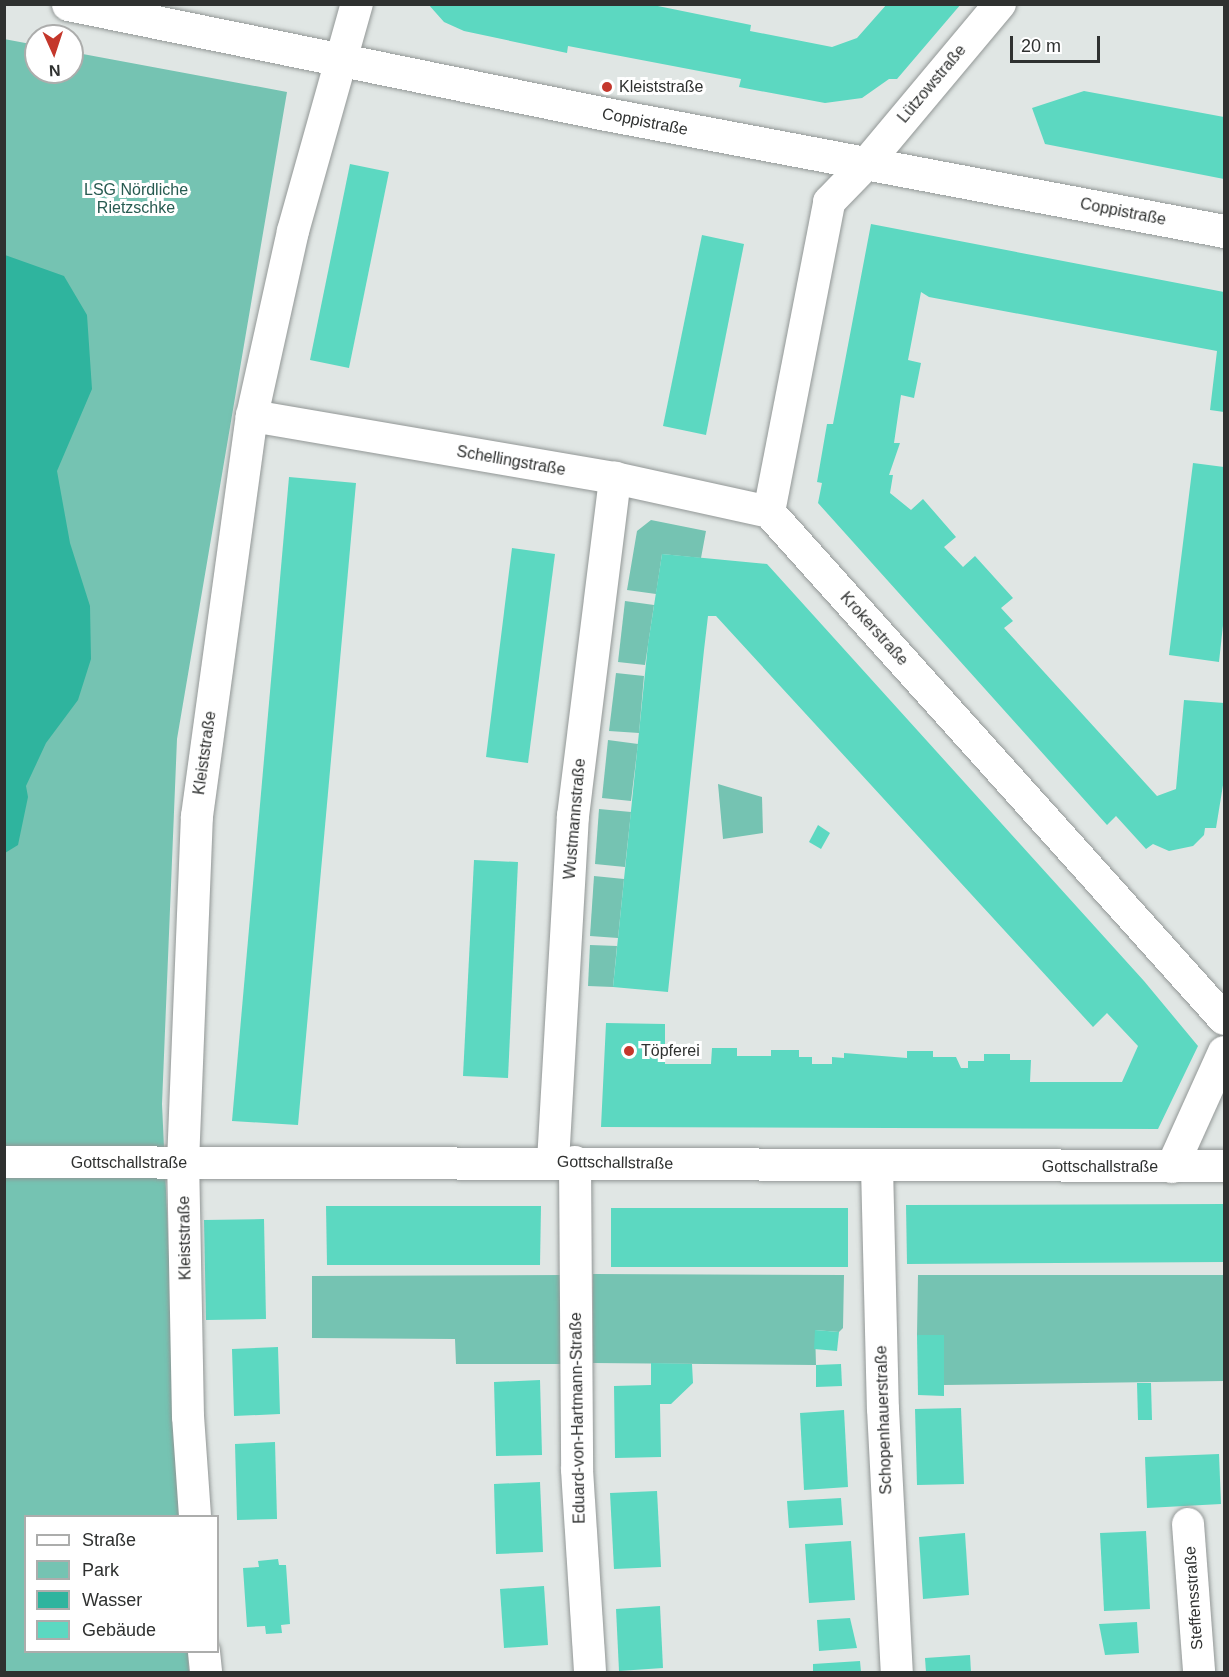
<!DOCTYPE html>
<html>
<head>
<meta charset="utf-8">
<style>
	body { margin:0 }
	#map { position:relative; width:1229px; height:1677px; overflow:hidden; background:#e0e6e4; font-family:Arial,sans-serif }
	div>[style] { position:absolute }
	.green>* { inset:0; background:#75c3b2 }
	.water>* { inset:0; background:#2fb49e }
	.building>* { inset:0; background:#5cd8c1 }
	.roads { filter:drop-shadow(0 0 2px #929796) drop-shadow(0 0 2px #929796) }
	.minor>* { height:32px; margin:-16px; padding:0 16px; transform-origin:16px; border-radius:16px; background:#fff }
	.secondary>* { height:33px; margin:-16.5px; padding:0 16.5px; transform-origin:16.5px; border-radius:16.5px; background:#fff }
	.dots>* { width:16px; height:16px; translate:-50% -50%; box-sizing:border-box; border:3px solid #fff; border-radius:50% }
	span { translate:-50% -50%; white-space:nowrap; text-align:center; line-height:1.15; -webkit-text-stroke:6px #fff; paint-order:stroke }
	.street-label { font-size:16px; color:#2f3130 }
	.poi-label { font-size:16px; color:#2f3130 }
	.left { translate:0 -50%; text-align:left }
	.park-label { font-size:16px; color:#275b51 }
	.frame { position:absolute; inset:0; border:6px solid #2f3130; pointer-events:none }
	.legend { position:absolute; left:24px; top:1515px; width:195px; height:138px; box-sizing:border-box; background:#fff; border:2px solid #acadac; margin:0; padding:8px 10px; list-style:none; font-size:18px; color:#2f3130 }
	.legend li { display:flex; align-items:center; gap:12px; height:30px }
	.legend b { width:30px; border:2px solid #acadac }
	.north { position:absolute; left:24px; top:24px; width:60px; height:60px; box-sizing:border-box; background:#fff; border:2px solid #acadac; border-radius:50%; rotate:177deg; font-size:16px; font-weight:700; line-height:24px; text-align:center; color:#2f3130 }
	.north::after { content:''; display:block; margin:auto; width:21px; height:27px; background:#c4372c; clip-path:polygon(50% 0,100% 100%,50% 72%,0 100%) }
	.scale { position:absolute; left:1010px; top:36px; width:90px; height:27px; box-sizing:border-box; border:3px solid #2f3130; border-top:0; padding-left:8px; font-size:18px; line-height:21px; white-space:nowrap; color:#2f3130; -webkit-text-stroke:4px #fff; paint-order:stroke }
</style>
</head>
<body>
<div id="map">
	<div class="green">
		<div style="clip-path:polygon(4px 39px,36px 45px,36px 72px,72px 72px,72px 52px,287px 92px,177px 739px,162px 1104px,181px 1516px,26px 1516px,26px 1652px,188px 1652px,189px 1672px,5px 1672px)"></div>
		<div style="clip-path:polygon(651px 520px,706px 531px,701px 558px,662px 554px,656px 594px,627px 590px,637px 531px)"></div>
		<div style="clip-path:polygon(625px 601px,654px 605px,645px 665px,618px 662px)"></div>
		<div style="clip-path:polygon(616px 673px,644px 676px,639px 733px,609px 731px)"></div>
		<div style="clip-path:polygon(608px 740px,638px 744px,631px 801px,602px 798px)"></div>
		<div style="clip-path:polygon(718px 784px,762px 797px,763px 833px,723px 839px)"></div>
		<div style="clip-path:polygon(599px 809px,631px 812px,625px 867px,595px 864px)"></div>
		<div style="clip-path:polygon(594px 876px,624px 879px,618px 938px,590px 936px)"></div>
		<div style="clip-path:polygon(590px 945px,617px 946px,613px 987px,588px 986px)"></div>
		<div style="clip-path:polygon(593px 1274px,844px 1275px,843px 1328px,839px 1332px,815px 1330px,816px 1365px,593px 1363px)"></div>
		<div style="clip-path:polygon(564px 1275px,563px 1364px,456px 1364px,455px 1339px,312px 1338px,312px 1276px)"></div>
		<div style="clip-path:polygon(918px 1275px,1224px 1275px,1224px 1381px,944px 1385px,944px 1336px,917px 1335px)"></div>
	</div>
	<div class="water">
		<div style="clip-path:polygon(5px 255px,64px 276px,87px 315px,92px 389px,57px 471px,70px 543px,90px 606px,91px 659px,78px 700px,46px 743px,26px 786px,28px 797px,18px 845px,5px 853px)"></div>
	</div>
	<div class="building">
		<div style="clip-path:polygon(428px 4px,648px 4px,751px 25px,750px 31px,832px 47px,857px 38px,887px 4px,961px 4px,897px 79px,889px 79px,862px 98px,825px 103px,739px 87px,741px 79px,568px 46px,567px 53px,464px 31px,444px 22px)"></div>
		<div style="clip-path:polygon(1084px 91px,1224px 117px,1224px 179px,1045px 144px,1032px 108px)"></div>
		<div style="clip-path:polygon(350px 164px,389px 172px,349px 368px,310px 360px)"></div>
		<div style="clip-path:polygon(871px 224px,1224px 292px,1224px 412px,1210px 410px,1217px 351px,929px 297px,921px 292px,908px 360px,921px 363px,914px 398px,901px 395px,894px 443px,900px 443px,889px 475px,893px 475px,890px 493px,911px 510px,923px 499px,956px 537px,944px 547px,963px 567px,975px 556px,1013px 598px,1001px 608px,1013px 621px,1004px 628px,1157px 796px,1176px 789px,1184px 700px,1224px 703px,1224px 779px,1216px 828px,1205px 828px,1204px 835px,1193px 846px,1169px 851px,1153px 844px,1146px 849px,1116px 816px,1107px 825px,818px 503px,822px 483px,817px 482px,827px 424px,833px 424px)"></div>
		<div style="clip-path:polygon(702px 235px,744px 244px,706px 435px,663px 426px)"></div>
		<div style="clip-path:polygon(1193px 463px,1224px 467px,1224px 616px,1219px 662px,1169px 655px)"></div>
		<div style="clip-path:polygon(289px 477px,356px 483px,298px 1125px,232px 1121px)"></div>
		<div style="clip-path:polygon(512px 548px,555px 554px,528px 763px,486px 757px)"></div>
		<div style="clip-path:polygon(662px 554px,767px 564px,1144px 981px,1198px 1046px,1158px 1129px,601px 1127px,606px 1023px,665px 1024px,665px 1064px,711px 1064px,712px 1048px,737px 1048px,737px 1056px,771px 1056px,771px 1050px,799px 1050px,799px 1057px,812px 1057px,812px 1064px,832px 1064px,832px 1057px,844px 1058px,844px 1053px,907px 1058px,907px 1051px,933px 1051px,933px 1057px,956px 1057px,961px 1068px,968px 1068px,968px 1061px,984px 1061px,984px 1054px,1010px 1054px,1010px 1060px,1031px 1060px,1030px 1082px,1122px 1082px,1138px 1046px,1107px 1013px,1093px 1027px,716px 616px,708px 616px,704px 650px,668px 992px,613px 987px,648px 644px)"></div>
		<div style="clip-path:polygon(818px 825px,830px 833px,821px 849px,809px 842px)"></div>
		<div style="clip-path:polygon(474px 860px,518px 862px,508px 1078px,463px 1076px)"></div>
		<div style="clip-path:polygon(1224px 1204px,1224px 1262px,907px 1264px,906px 1205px)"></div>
		<div style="clip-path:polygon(326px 1206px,541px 1206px,540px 1265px,327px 1265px)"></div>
		<div style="clip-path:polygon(611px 1208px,848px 1208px,848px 1267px,611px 1267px)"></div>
		<div style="clip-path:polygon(264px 1219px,266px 1319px,206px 1320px,204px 1220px)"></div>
		<div style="clip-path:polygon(815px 1330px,839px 1332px,837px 1351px,814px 1349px)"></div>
		<div style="clip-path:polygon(917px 1335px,944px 1335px,944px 1396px,918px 1395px)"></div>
		<div style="clip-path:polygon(278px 1347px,280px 1414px,234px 1416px,232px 1349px)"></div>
		<div style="clip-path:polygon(651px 1363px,692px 1364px,693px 1383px,671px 1404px,660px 1404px,661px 1457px,615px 1458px,614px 1386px,651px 1385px)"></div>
		<div style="clip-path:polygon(841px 1364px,842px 1386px,816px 1387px,816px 1365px)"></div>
		<div style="clip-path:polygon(540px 1380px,542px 1455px,496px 1456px,494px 1382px)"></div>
		<div style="clip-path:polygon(1137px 1383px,1151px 1383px,1152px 1420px,1138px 1420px)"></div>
		<div style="clip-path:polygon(961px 1408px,964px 1484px,917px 1485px,915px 1409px)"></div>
		<div style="clip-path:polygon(844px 1410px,848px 1487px,804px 1490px,800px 1413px)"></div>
		<div style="clip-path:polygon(275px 1442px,277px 1519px,237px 1520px,235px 1444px)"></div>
		<div style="clip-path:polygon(1219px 1454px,1221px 1504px,1147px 1508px,1145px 1457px)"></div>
		<div style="clip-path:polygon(540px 1482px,543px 1552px,496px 1554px,494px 1484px)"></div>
		<div style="clip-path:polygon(657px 1491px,661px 1567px,614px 1569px,610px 1493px)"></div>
		<div style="clip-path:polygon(841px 1498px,843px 1525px,789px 1528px,787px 1501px)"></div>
		<div style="clip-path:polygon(1146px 1531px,1150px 1609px,1104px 1611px,1100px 1533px)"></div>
		<div style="clip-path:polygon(965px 1533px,969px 1595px,923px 1599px,919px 1537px)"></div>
		<div style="clip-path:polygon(851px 1541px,855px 1600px,809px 1603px,805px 1544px)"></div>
		<div style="clip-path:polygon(278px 1559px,279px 1565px,286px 1565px,290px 1624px,281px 1625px,282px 1633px,266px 1634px,265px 1626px,247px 1627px,243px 1568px,259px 1567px,258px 1561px)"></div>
		<div style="clip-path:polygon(544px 1586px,548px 1645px,504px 1648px,500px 1589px)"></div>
		<div style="clip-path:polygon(660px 1606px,663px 1668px,619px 1671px,616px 1609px)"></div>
		<div style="clip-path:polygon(850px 1618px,857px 1648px,819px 1651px,817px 1620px)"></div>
		<div style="clip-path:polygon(1137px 1622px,1139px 1653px,1105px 1655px,1099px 1624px)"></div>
		<div style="clip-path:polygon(970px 1655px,971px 1672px,926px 1672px,925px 1658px)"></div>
		<div style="clip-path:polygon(860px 1661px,861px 1672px,813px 1672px,813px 1664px)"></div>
	</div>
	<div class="roads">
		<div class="minor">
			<div style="left:252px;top:416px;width:368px;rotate:9.7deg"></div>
			<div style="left:615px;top:478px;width:158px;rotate:12.4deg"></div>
			<div style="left:769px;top:512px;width:681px;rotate:48.09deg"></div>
			<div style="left:769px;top:512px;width:316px;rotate:-79deg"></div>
			<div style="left:829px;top:202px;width:53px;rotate:-45.8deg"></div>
			<div style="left:866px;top:164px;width:209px;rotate:-50.1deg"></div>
			<div style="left:4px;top:1162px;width:1220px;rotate:0.19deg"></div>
			<div style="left:553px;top:1162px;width:347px;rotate:-86.7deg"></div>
			<div style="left:573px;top:816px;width:341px;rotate:-82.9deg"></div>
			<div style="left:575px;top:1162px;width:308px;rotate:89.6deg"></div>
			<div style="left:577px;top:1470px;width:202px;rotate:86.3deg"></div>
			<div style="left:877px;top:1167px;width:242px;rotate:88.6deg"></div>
			<div style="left:883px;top:1409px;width:263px;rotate:87deg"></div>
			<div style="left:1172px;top:1167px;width:126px;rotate:-65.7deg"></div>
			<div style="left:195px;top:1516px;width:99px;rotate:-94deg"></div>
			<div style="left:188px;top:1417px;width:254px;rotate:-91.1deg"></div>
			<div style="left:183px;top:1163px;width:347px;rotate:-87.7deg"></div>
			<div style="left:197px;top:816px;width:404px;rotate:-82.2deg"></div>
			<div style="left:252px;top:416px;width:189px;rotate:-77.5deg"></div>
			<div style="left:293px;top:231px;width:236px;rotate:-74.3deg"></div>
			<div style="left:1188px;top:1524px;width:148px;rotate:85.7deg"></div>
			<div style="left:204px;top:1652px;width:20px;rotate:84deg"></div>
		</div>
		<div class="secondary">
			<div style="left:68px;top:4px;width:549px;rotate:11.56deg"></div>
			<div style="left:606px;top:114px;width:629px;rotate:10.72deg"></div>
		</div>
	</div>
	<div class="dots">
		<div style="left:607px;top:87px;background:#c4372c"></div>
		<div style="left:629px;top:1051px;background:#c4372c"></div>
	</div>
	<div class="street-label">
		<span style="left:932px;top:84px;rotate:-50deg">Lützowstraße</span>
		<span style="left:645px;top:122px;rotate:11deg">Coppistraße</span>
		<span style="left:1123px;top:212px;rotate:11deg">Coppistraße</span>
		<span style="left:511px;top:461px;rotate:10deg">Schellingstraße</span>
		<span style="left:874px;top:629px;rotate:48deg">Krokerstraße</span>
		<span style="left:205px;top:753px;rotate:-82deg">Kleiststraße</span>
		<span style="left:575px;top:819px;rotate:-85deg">Wustmannstraße</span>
		<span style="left:129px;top:1163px">Gottschallstraße</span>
		<span style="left:615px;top:1163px;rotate:1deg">Gottschallstraße</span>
		<span style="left:1100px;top:1167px">Gottschallstraße</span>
		<span style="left:185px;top:1238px;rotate:-91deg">Kleiststraße</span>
		<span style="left:578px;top:1418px;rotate:-91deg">Eduard-von-Hartmann-Straße</span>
		<span style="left:884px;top:1420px;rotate:-92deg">Schopenhauerstraße</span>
		<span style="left:1194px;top:1598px;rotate:-94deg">Steffensstraße</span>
	</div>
	<div class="poi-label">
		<span class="left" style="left:619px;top:87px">Kleiststraße</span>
		<span class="left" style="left:641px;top:1051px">Töpferei</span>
	</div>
	<div class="park-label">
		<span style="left:136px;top:199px">LSG Nördliche<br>Rietzschke</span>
	</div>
	<div class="frame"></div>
	<ul class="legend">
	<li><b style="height:8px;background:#fff"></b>Straße</li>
	<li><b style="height:16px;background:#75c3b2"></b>Park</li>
	<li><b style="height:16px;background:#2fb49e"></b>Wasser</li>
	<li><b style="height:16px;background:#5cd8c1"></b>Gebäude</li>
	</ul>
	<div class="north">N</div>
	<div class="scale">20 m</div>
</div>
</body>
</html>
